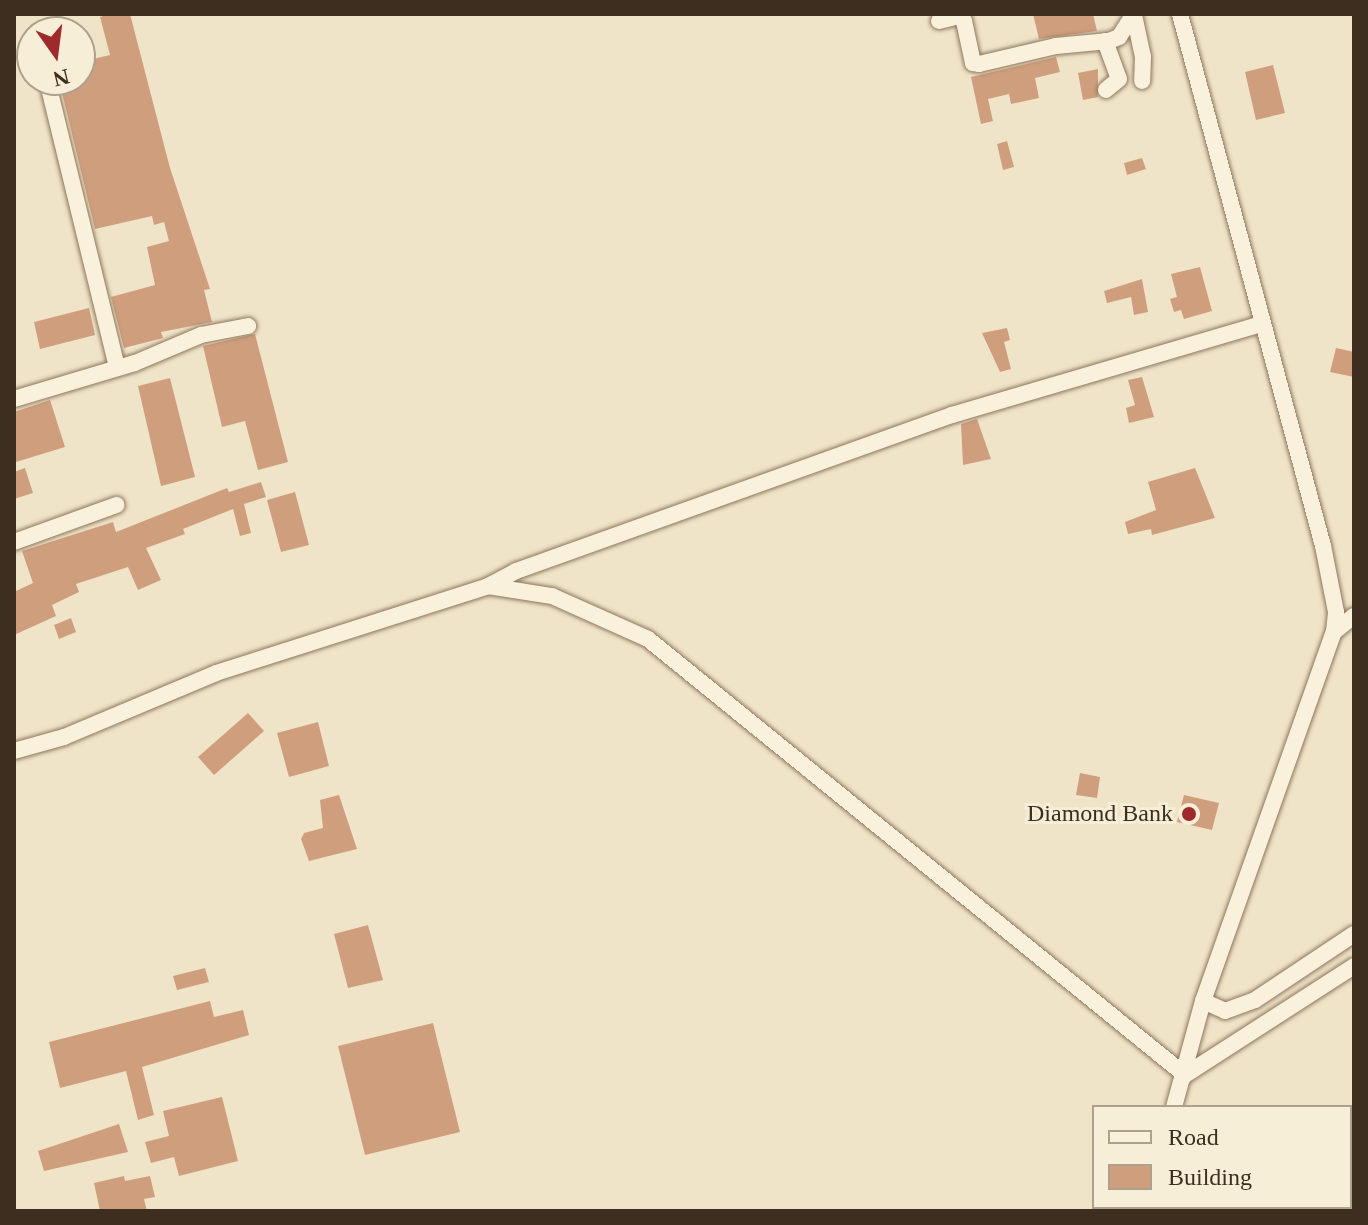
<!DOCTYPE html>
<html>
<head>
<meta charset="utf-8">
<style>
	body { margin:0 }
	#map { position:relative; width:1368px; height:1225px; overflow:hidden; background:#f0e4c8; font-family:Georgia,serif }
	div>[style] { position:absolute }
	.building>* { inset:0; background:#cf9f7d }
	.roads { filter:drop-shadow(0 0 2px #8d765c) drop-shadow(0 0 2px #8d765c) }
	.minor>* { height:16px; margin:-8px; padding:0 8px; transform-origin:8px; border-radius:8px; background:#faf1dc }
	.dots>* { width:22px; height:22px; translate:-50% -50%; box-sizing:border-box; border:4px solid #f7eed8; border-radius:50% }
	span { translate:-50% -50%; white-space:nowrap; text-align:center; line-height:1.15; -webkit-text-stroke:6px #f7eed8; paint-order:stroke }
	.poi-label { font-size:24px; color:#3d2e20 }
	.right { translate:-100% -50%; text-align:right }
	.frame { position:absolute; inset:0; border:16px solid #3d2e20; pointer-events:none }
	.legend { position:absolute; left:1092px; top:1105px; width:260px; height:104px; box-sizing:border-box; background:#f7eed8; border:2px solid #ada18e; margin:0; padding:10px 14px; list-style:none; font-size:24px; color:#3d2e20 }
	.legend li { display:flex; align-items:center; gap:16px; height:40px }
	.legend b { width:40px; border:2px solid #ada18e }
	.north { position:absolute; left:16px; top:16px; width:80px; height:80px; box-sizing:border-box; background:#f7eed8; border:2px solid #ada18e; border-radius:50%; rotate:166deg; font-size:22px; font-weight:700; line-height:32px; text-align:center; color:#3d2e20 }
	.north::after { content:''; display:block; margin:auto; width:28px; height:36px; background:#9e2a2b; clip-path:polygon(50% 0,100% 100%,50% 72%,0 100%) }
</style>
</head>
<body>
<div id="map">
	<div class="building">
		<div style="clip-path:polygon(110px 14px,130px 14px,170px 168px,210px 289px,204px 290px,212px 322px,161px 332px,163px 338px,124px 348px,111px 297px,155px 285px,147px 247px,169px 241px,164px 222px,154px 225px,152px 216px,95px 229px,59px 80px,80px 80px,80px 62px,110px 55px,100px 17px)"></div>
		<div style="clip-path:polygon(1033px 14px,1093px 14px,1097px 31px,1039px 39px)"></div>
		<div style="clip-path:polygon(1056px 57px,1060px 72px,1035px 78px,1039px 98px,1011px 104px,1009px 94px,988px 99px,993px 121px,981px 124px,971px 77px)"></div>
		<div style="clip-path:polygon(1273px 65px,1285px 113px,1256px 120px,1245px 72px)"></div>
		<div style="clip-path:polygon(1098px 69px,1098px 97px,1083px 100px,1078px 73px)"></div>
		<div style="clip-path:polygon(1007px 141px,1014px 167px,1003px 170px,997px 144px)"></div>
		<div style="clip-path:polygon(1142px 158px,1146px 169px,1127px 175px,1124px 163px)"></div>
		<div style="clip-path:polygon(1200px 267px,1212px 311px,1184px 319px,1181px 310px,1174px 312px,1170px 299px,1177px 297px,1171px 274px)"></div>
		<div style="clip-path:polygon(1142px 279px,1148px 312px,1134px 315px,1131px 297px,1107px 303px,1104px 291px)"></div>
		<div style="clip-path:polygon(89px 308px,95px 335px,40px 349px,34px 322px)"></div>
		<div style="clip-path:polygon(1007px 328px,1010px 340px,1004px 342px,1011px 369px,1000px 372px,982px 333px)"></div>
		<div style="clip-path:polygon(255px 334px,288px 462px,258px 470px,245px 421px,222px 427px,203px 346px)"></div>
		<div style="clip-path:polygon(1336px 348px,1354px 352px,1354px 377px,1330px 372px)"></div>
		<div style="clip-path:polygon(1142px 377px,1154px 417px,1129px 423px,1126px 408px,1135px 405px,1128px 380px)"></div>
		<div style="clip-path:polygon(170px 378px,195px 477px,161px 486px,138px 386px)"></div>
		<div style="clip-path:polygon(50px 400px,65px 447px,16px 462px,14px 412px)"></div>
		<div style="clip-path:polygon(977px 419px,991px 459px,963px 465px,961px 424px)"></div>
		<div style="clip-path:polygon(25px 468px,33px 493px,14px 499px,14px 472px)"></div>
		<div style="clip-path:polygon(1195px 468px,1215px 518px,1152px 535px,1151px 529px,1128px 534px,1125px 522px,1156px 510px,1148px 482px)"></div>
		<div style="clip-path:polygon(261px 482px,266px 497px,244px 504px,251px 533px,240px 536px,233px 509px,183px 529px,185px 534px,146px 548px,161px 580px,138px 590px,128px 567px,76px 584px,79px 592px,52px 605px,56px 616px,14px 635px,14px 592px,33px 583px,22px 551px,113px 522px,116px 532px,227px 488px,229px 492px)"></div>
		<div style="clip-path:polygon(295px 492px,309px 545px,281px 552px,267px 500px)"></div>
		<div style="clip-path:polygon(71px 618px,76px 632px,59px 639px,54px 625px)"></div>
		<div style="clip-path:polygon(248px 713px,264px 731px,214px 775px,198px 757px)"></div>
		<div style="clip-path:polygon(318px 722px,329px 766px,289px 777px,277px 733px)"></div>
		<div style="clip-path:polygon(1080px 773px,1100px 777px,1097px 798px,1076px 795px)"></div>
		<div style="clip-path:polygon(339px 795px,357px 849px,309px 861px,301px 839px,304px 833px,323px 828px,320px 800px)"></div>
		<div style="clip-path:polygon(1184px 795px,1219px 803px,1212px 830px,1177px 822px)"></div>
		<div style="clip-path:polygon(368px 925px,383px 980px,348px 988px,334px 934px)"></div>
		<div style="clip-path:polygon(205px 968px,209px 982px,177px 990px,173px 976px)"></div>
		<div style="clip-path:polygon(210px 1001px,214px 1017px,243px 1010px,249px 1035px,142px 1067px,154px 1115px,138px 1120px,126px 1071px,60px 1088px,49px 1042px)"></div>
		<div style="clip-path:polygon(433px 1023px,460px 1132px,365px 1155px,338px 1046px)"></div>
		<div style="clip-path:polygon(222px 1097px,238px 1161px,179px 1176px,174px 1157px,151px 1163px,145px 1142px,169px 1136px,163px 1111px)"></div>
		<div style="clip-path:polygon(119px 1124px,128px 1152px,44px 1171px,38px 1151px)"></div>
		<div style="clip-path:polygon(124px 1176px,125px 1181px,150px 1176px,155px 1197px,144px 1199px,147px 1211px,100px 1211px,94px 1183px)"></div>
	</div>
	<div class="roads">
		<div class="minor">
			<div style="left:1134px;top:15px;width:43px;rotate:77.9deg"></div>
			<div style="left:1143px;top:57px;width:24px;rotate:92deg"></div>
			<div style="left:939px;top:21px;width:21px;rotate:-14deg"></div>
			<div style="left:959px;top:16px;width:7px;rotate:45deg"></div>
			<div style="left:964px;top:21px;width:43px;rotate:77.9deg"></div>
			<div style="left:973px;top:63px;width:6px;rotate:9deg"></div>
			<div style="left:979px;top:64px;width:79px;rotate:-13.2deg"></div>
			<div style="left:1056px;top:46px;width:53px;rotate:-5.4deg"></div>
			<div style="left:1109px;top:41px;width:11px;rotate:-22deg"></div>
			<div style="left:1119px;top:37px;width:27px;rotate:-57deg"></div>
			<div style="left:1105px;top:41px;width:40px;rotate:69.8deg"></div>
			<div style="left:1119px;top:79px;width:17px;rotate:140deg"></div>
			<div style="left:47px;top:80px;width:296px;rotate:76.3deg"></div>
			<div style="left:14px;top:399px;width:126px;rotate:-16.6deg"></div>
			<div style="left:135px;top:363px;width:72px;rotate:-23deg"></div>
			<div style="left:201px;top:335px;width:48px;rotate:-10.8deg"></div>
			<div style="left:14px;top:542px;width:109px;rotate:-19.9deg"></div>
			<div style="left:488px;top:586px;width:65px;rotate:8.9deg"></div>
			<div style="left:552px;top:596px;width:105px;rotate:24.1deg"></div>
			<div style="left:648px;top:639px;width:692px;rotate:39.07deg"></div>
			<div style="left:1185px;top:1075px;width:201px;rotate:-32.8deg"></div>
			<div style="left:1334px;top:632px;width:26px;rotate:-39deg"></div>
			<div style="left:14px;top:751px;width:52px;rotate:-15.6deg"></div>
			<div style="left:64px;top:737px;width:165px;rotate:-22.8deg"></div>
			<div style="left:216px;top:673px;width:286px;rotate:-17.7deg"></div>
			<div style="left:488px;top:586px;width:32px;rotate:-28deg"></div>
			<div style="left:516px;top:571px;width:463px;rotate:-19.7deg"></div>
			<div style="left:952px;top:415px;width:322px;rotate:-16.4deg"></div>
			<div style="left:1203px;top:1001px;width:24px;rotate:24deg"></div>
			<div style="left:1225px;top:1011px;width:32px;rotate:-20deg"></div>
			<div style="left:1255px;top:1000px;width:119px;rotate:-33.7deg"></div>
			<div style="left:1174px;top:1107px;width:110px;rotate:-74.7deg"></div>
			<div style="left:1203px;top:1001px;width:392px;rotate:-70.5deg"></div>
			<div style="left:1334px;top:632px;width:20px;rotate:-84deg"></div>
			<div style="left:1336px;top:612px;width:67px;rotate:-101.1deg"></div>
			<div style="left:1323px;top:546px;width:551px;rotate:-105.05deg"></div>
			<div style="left:1137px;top:1211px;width:4px;rotate:-63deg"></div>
		</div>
	</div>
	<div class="dots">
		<div style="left:1189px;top:814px;background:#9e2a2b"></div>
	</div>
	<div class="poi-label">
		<span class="right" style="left:1173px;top:814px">Diamond Bank</span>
	</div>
	<div class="frame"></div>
	<ul class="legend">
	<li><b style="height:10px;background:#faf1dc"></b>Road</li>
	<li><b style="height:22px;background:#cf9f7d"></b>Building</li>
	</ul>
	<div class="north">N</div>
</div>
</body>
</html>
